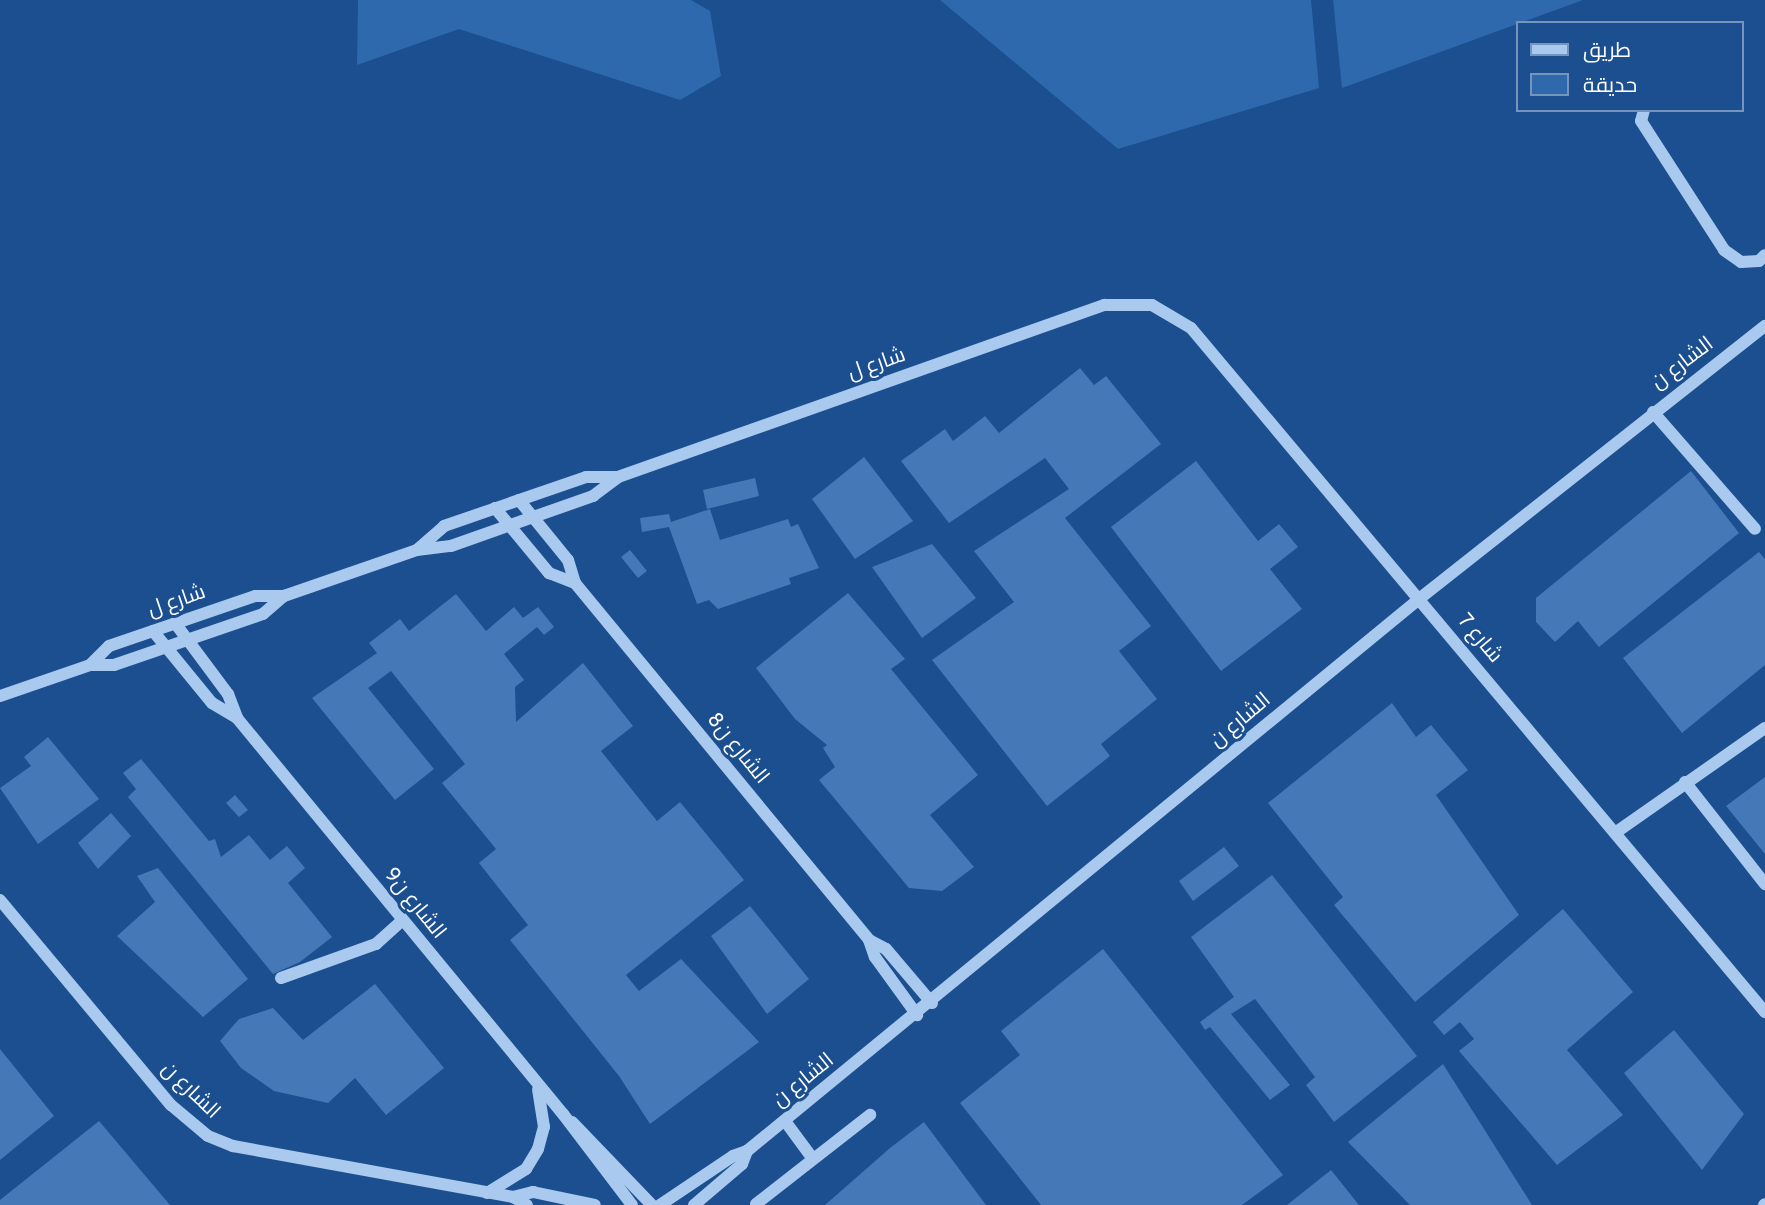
<!DOCTYPE html>
<html>
<head>
<meta charset="utf-8">
<style>
	body { margin:0 }
	#map { position:relative; width:1765px; height:1205px; overflow:hidden; background:#1b4f8f; font-family:Overpass,Cairo,sans-serif }
	div>[style] { position:absolute }
	.green>* { inset:0; background:#2e69ad }
	.building>* { inset:0; background:#4478b7 }
	.minor>* { height:12px; margin:-6px; padding:0 6px; transform-origin:6px; border-radius:6px; background:#a9c9ee }
	span { translate:-50% -50%; white-space:nowrap; text-align:center; line-height:1.15; -webkit-text-stroke:6px #1b4f8f; paint-order:stroke }
	.street-label { font-size:21px; color:#fff }
	.legend { position:absolute; left:1516px; top:21px; width:228px; height:91px; box-sizing:border-box; background:#1b4f8f; border:2px solid #7695bc; margin:0; padding:9px 12px; list-style:none; font-size:21px; color:#fff }
	.legend li { display:flex; align-items:center; gap:14px; height:35px }
	.legend b { width:35px; border:2px solid #7695bc }
</style>
</head>
<body>
<div id="map">
	<div class="green">
		<div style="clip-path:polygon(358px 0,691px 0,710px 11px,721px 76px,680px 100px,459px 29px,357px 65px)"></div>
		<div style="clip-path:polygon(940px 0,1311px 0,1319px 88px,1118px 149px)"></div>
		<div style="clip-path:polygon(1333px 0,1583px 0,1342px 88px)"></div>
	</div>
	<div class="building">
		<div style="clip-path:polygon(1080px 368px,1094px 385px,1106px 376px,1161px 444px,1065px 518px,1151px 626px,1119px 651px,1157px 699px,1101px 744px,1110px 756px,1047px 806px,932px 660px,1014px 602px,974px 551px,1069px 489px,1045px 458px,949px 523px,901px 461px,945px 429px,953px 441px,985px 416px,999px 433px)"></div>
		<div style="clip-path:polygon(864px 457px,913px 521px,855px 559px,812px 499px)"></div>
		<div style="clip-path:polygon(1196px 461px,1258px 541px,1279px 524px,1298px 547px,1270px 569px,1302px 609px,1221px 671px,1111px 527px)"></div>
		<div style="clip-path:polygon(1691px 471px,1739px 533px,1599px 647px,1578px 621px,1555px 642px,1536px 622px,1536px 598px)"></div>
		<div style="clip-path:polygon(755px 478px,759px 496px,707px 509px,703px 490px)"></div>
		<div style="clip-path:polygon(710px 509px,720px 540px,788px 519px,791px 527px,798px 524px,819px 568px,789px 578px,791px 584px,718px 609px,709px 600px,697px 604px,669px 527px,642px 532px,640px 518px,669px 514px,671px 522px)"></div>
		<div style="clip-path:polygon(932px 544px,976px 598px,922px 638px,872px 567px)"></div>
		<div style="clip-path:polygon(630px 550px,647px 571px,638px 578px,621px 557px)"></div>
		<div style="clip-path:polygon(1759px 552px,1765px 559px,1765px 665px,1682px 733px,1623px 658px)"></div>
		<div style="clip-path:polygon(848px 593px,905px 659px,891px 669px,978px 775px,930px 815px,974px 867px,942px 891px,909px 888px,819px 780px,835px 767px,823px 748px,827px 745px,795px 719px,756px 668px)"></div>
		<div style="clip-path:polygon(456px 594px,486px 631px,514px 607px,523px 618px,538px 607px,554px 627px,544px 635px,537px 627px,504px 654px,524px 680px,515px 687px,516px 722px,583px 663px,633px 726px,601px 751px,657px 821px,680px 802px,744px 880px,626px 975px,639px 991px,681px 959px,759px 1042px,650px 1124px,619px 1076px,510px 940px,528px 925px,479px 863px,496px 849px,442px 783px,465px 764px,391px 671px,368px 688px,434px 769px,395px 800px,312px 698px,377px 653px,369px 643px,400px 619px,409px 631px)"></div>
		<div style="clip-path:polygon(1392px 703px,1416px 737px,1431px 725px,1468px 770px,1436px 795px,1519px 915px,1415px 1002px,1334px 905px,1343px 897px,1268px 803px)"></div>
		<div style="clip-path:polygon(48px 737px,99px 799px,38px 844px,0 788px,31px 766px,24px 757px)"></div>
		<div style="clip-path:polygon(141px 759px,209px 841px,215px 839px,221px 857px,249px 835px,270px 860px,287px 846px,305px 868px,288px 883px,332px 937px,300px 962px,273px 974px,128px 797px,136px 789px,123px 773px)"></div>
		<div style="clip-path:polygon(1765px 777px,1765px 854px,1726px 806px)"></div>
		<div style="clip-path:polygon(235px 795px,248px 810px,239px 817px,226px 803px)"></div>
		<div style="clip-path:polygon(111px 813px,131px 836px,98px 869px,78px 843px)"></div>
		<div style="clip-path:polygon(1224px 847px,1239px 866px,1193px 901px,1179px 881px)"></div>
		<div style="clip-path:polygon(158px 868px,248px 979px,203px 1017px,117px 936px,155px 902px,137px 876px)"></div>
		<div style="clip-path:polygon(1272px 875px,1417px 1056px,1334px 1122px,1306px 1085px,1315px 1077px,1255px 999px,1231px 1014px,1290px 1085px,1270px 1100px,1210px 1027px,1205px 1030px,1200px 1022px,1234px 997px,1191px 937px)"></div>
		<div style="clip-path:polygon(750px 906px,809px 979px,767px 1014px,711px 936px)"></div>
		<div style="clip-path:polygon(1563px 909px,1633px 992px,1567px 1050px,1623px 1115px,1557px 1165px,1459px 1051px,1474px 1039px,1460px 1022px,1444px 1035px,1433px 1022px)"></div>
		<div style="clip-path:polygon(1103px 949px,1283px 1175px,1242px 1205px,1041px 1205px,960px 1103px,1020px 1055px,1001px 1031px)"></div>
		<div style="clip-path:polygon(375px 984px,444px 1068px,386px 1115px,355px 1078px,328px 1103px,274px 1091px,241px 1068px,220px 1041px,239px 1019px,273px 1008px,303px 1040px)"></div>
		<div style="clip-path:polygon(1674px 1030px,1744px 1114px,1702px 1170px,1624px 1073px)"></div>
		<div style="clip-path:polygon(0 1049px,54px 1116px,0 1160px)"></div>
		<div style="clip-path:polygon(1443px 1064px,1532px 1205px,1410px 1205px,1348px 1142px)"></div>
		<div style="clip-path:polygon(99px 1121px,170px 1205px,0 1205px,0 1200px)"></div>
		<div style="clip-path:polygon(924px 1122px,986px 1205px,825px 1205px,890px 1148px)"></div>
		<div style="clip-path:polygon(1331px 1170px,1359px 1205px,1287px 1205px)"></div>
	</div>
	<div class="minor">
		<div style="left:1644px;top:110px;width:11px;rotate:105deg"></div>
		<div style="left:1641px;top:121px;width:153px;rotate:57.2deg"></div>
		<div style="left:1724px;top:250px;width:21px;rotate:35deg"></div>
		<div style="left:1741px;top:262px;width:18px;rotate:-3deg"></div>
		<div style="left:1759px;top:261px;width:8px;rotate:-45deg"></div>
		<div style="left:1653px;top:412px;width:155px;rotate:48.9deg"></div>
		<div style="left:519px;top:500px;width:77px;rotate:50.8deg"></div>
		<div style="left:568px;top:560px;width:24px;rotate:73deg"></div>
		<div style="left:575px;top:583px;width:462px;rotate:50.5deg"></div>
		<div style="left:869px;top:940px;width:18px;rotate:71deg"></div>
		<div style="left:875px;top:957px;width:72px;rotate:54.1deg"></div>
		<div style="left:495px;top:508px;width:85px;rotate:50.3deg"></div>
		<div style="left:549px;top:573px;width:28px;rotate:21deg"></div>
		<div style="left:418px;top:549px;width:35px;rotate:-41deg"></div>
		<div style="left:444px;top:526px;width:150px;rotate:-19deg"></div>
		<div style="left:586px;top:477px;width:32px"></div>
		<div style="left:175px;top:623px;width:89px;rotate:53.3deg"></div>
		<div style="left:228px;top:694px;width:26px;rotate:69deg"></div>
		<div style="left:237px;top:718px;width:513px;rotate:50.54deg"></div>
		<div style="left:563px;top:1114px;width:114px;rotate:52.8deg"></div>
		<div style="left:153px;top:631px;width:93px;rotate:50.7deg"></div>
		<div style="left:212px;top:703px;width:29px;rotate:31deg"></div>
		<div style="left:90px;top:665px;width:27px;rotate:-45deg"></div>
		<div style="left:109px;top:646px;width:154px;rotate:-18.9deg"></div>
		<div style="left:255px;top:596px;width:29px"></div>
		<div style="left:284px;top:596px;width:141px;rotate:-19.1deg"></div>
		<div style="left:417px;top:550px;width:34px;rotate:-7deg"></div>
		<div style="left:451px;top:546px;width:151px;rotate:-19.4deg"></div>
		<div style="left:593px;top:496px;width:31px;rotate:-37deg"></div>
		<div style="left:618px;top:477px;width:516px;rotate:-19.49deg"></div>
		<div style="left:1104px;top:305px;width:48px"></div>
		<div style="left:1152px;top:305px;width:45px;rotate:30.5deg"></div>
		<div style="left:1191px;top:328px;width:893px;rotate:50deg"></div>
		<div style="left:0;top:696px;width:95px;rotate:-19deg"></div>
		<div style="left:90px;top:665px;width:24px"></div>
		<div style="left:114px;top:665px;width:157px;rotate:-18.9deg"></div>
		<div style="left:263px;top:614px;width:28px;rotate:-41deg"></div>
		<div style="left:1685px;top:782px;width:130px;rotate:51.9deg"></div>
		<div style="left:1615px;top:833px;width:183px;rotate:-35deg"></div>
		<div style="left:0;top:900px;width:267px;rotate:50.2deg"></div>
		<div style="left:171px;top:1105px;width:48px;rotate:40deg"></div>
		<div style="left:208px;top:1136px;width:27px;rotate:22deg"></div>
		<div style="left:233px;top:1146px;width:285px;rotate:10.3deg"></div>
		<div style="left:513px;top:1197px;width:16px;rotate:30deg"></div>
		<div style="left:869px;top:940px;width:19px;rotate:28deg"></div>
		<div style="left:886px;top:949px;width:71px;rotate:49.6deg"></div>
		<div style="left:281px;top:978px;width:101px;rotate:-19.7deg"></div>
		<div style="left:376px;top:944px;width:36px;rotate:-42deg"></div>
		<div style="left:785px;top:1121px;width:47px;rotate:53.6deg"></div>
		<div style="left:572px;top:1122px;width:115px;rotate:46.1deg"></div>
		<div style="left:487px;top:1193px;width:46px;rotate:-31.6deg"></div>
		<div style="left:526px;top:1169px;width:23px;rotate:-59deg"></div>
		<div style="left:538px;top:1149px;width:23px;rotate:-75deg"></div>
		<div style="left:544px;top:1127px;width:38px;rotate:-99deg"></div>
		<div style="left:513px;top:1197px;width:21px;rotate:-14deg"></div>
		<div style="left:533px;top:1192px;width:63px;rotate:11.8deg"></div>
		<div style="left:756px;top:1204px;width:145px;rotate:-38deg"></div>
		<div style="left:660px;top:1205px;width:88px;rotate:-33.9deg"></div>
		<div style="left:733px;top:1156px;width:15px;rotate:-20deg"></div>
		<div style="left:747px;top:1151px;width:870px;rotate:-39.4deg"></div>
		<div style="left:1419px;top:599px;width:441px;rotate:-38.3deg"></div>
		<div style="left:694px;top:1205px;width:63px;rotate:-40.5deg"></div>
		<div style="left:742px;top:1164px;width:14px;rotate:-69deg"></div>
		<div style="left:1764px;top:1205px;width:1px;rotate:-45deg"></div>
	</div>
	<div class="street-label">
		<span style="left:1683px;top:364px;rotate:-37deg">الشارع ن</span>
		<span style="left:877px;top:365px;rotate:-19deg">شارع ل</span>
		<span style="left:177px;top:602px;rotate:-19deg">شارع ل</span>
		<span style="left:1479px;top:639px;rotate:50deg">شارع 7</span>
		<span style="left:1241px;top:721px;rotate:-40deg">الشارع ن</span>
		<span style="left:737px;top:749px;rotate:51deg">الشارع ن8</span>
		<span style="left:414px;top:904px;rotate:51deg">الشارع ن9</span>
		<span style="left:804px;top:1081px;rotate:-39deg">الشارع ن</span>
		<span style="left:190px;top:1091px;rotate:44deg">الشارع ن</span>
	</div>
	<ul class="legend">
	<li><b style="height:9px;background:#a9c9ee"></b>طريق</li>
	<li><b style="height:19px;background:#2e69ad"></b>حديقة</li>
	</ul>
</div>
</body>
</html>
